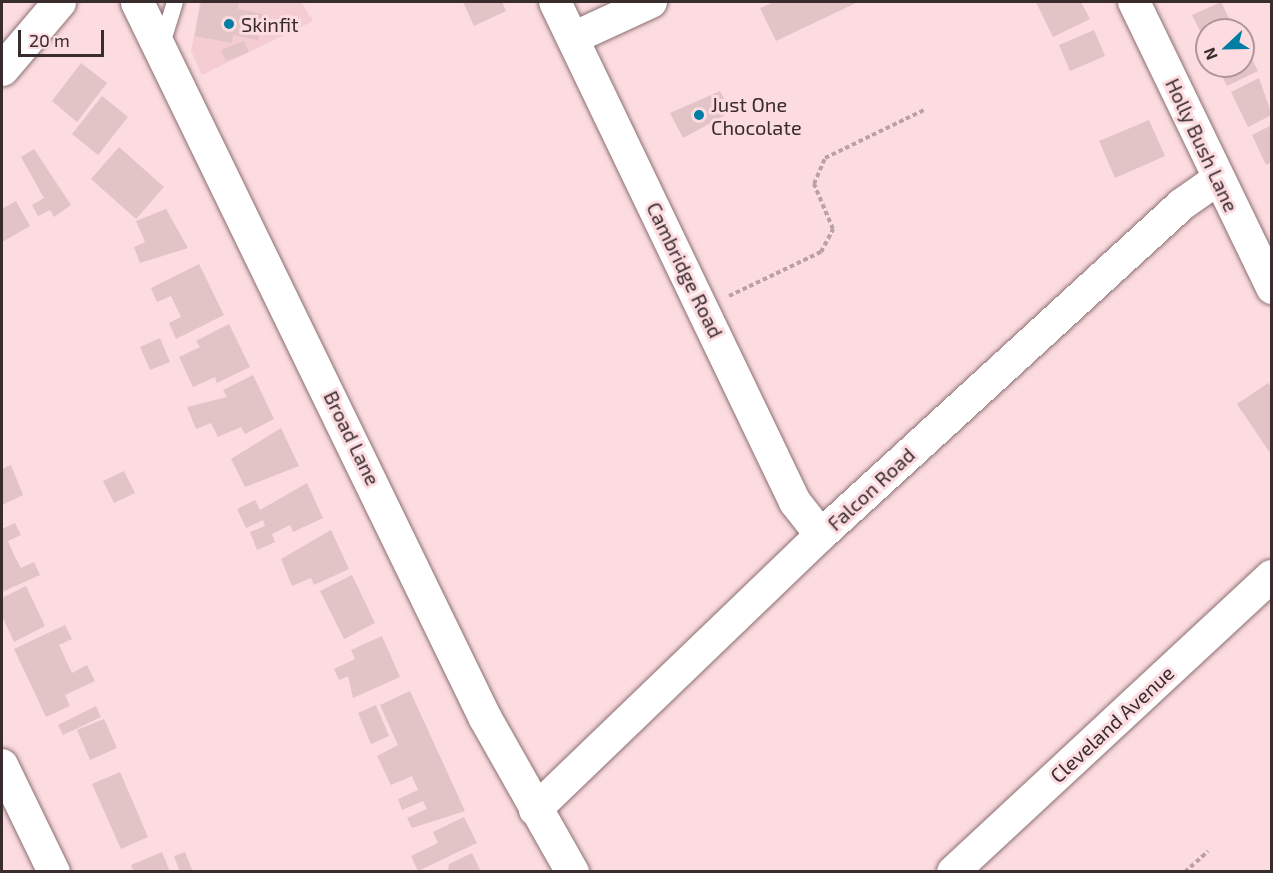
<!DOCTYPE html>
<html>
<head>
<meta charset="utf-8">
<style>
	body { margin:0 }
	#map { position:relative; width:1273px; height:873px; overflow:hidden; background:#fcdce0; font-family:"Exo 2",sans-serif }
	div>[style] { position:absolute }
	.built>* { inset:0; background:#f4cdd2 }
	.building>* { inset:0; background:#e2c3c6 }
	.path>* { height:4px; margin-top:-2px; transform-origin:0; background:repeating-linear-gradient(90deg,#baa1a4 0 4.5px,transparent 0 7.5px) }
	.roads { filter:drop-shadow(0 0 2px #8b6f72) drop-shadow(0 0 2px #8b6f72) }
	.service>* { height:16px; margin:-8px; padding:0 8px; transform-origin:8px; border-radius:8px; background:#fff }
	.minor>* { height:32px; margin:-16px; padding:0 16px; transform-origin:16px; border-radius:16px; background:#fff }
	.tertiary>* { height:33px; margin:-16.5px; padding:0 16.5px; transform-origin:16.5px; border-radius:16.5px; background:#fff }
	.dots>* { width:16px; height:16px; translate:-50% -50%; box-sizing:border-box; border:3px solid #fcdce0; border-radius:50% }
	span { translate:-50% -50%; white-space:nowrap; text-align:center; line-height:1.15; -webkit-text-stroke:6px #fcdce0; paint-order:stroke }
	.poi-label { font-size:20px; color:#382c2d }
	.left { translate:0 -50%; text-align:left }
	.street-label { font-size:20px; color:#382c2d }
	.frame { position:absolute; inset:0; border:3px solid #382c2d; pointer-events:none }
	.north { position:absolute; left:1195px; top:18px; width:60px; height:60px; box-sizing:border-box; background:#fcdce0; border:2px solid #ae9698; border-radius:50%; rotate:248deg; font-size:16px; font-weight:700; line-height:24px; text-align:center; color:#382c2d }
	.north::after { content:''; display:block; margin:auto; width:21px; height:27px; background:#007da3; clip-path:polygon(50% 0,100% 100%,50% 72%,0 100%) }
	.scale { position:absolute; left:18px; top:30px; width:86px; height:27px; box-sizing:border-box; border:3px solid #382c2d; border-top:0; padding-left:8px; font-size:18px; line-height:21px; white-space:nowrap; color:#382c2d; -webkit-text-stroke:4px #fcdce0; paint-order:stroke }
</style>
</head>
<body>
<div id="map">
	<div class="built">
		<div style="clip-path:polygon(200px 2px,301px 2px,313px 21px,202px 75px,191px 51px)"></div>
	</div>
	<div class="building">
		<div style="clip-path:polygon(201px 2px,239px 2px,238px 9px,263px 14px,258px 40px,233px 35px,232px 43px,195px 36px)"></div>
		<div style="clip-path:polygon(463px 2px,502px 2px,506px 11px,474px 26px)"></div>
		<div style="clip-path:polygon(774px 2px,858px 2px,776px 41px,760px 8px)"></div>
		<div style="clip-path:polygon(1036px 2px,1081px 2px,1090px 19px,1053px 37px)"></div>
		<div style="clip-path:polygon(1221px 2px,1235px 30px,1207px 30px,1207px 45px,1192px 15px)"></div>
		<div style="clip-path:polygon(1094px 30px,1105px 56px,1070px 71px,1059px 45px)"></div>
		<div style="clip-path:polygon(244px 41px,249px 52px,226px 61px,221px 50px)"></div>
		<div style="clip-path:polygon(1243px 42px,1258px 71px,1227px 86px,1217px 66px,1243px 66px)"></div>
		<div style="clip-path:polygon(81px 63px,107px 83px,77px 122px,52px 101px)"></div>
		<div style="clip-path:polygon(1259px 78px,1272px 115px,1248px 127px,1231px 92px)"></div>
		<div style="clip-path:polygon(720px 91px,731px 112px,683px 138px,670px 113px)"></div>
		<div style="clip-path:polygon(102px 96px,128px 117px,98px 155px,72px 134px)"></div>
		<div style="clip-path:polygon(1149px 120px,1165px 156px,1115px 178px,1099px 141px)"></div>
		<div style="clip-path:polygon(1272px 125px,1272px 162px,1266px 165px,1252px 135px)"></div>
		<div style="clip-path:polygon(119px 147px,164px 187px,136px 219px,91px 179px)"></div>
		<div style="clip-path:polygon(34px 149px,71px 205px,54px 217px,50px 210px,38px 216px,32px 205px,44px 198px,21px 157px)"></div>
		<div style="clip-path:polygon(16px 201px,30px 226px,2px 242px,2px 209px)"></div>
		<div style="clip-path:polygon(166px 209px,188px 248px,140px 263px,134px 247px,145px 242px,136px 221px)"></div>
		<div style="clip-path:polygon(199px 264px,224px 315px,176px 339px,169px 323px,181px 317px,171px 296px,157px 302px,151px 288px)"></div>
		<div style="clip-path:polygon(229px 324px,250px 367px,217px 383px,215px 377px,193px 387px,179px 357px,200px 347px,196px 341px)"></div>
		<div style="clip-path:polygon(160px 338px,170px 362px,150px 370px,140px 347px)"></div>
		<div style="clip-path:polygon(253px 375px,274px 419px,245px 434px,241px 427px,218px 437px,211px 423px,196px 429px,187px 407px,227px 397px,223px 390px)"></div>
		<div style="clip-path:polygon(1268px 383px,1272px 388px,1270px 453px,1237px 404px)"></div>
		<div style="clip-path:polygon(281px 428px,299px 466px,245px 487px,231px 459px)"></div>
		<div style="clip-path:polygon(11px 465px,23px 495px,2px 505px,2px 469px)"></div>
		<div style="clip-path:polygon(124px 471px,135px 493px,114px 503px,103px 481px)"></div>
		<div style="clip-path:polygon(307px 483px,323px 518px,293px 532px,290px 525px,272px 534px,275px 542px,257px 550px,250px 532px,265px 526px,263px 520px,246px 528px,237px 509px,255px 500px,260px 510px)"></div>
		<div style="clip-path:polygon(15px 523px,21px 535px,8px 541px,14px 555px,21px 568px,34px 562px,40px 575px,2px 592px,2px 529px)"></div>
		<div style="clip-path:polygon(331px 530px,349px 569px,314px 585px,311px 578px,292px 586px,281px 559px)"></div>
		<div style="clip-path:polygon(352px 575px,375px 623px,344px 639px,320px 591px)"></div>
		<div style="clip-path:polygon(26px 586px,45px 626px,14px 642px,2px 616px,2px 598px)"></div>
		<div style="clip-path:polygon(65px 625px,72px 639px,59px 645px,72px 673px,87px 665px,95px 681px,65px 695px,70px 706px,46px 717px,14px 649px)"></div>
		<div style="clip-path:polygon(382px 636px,400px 677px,353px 698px,348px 676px,339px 680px,334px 669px,355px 659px,351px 650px)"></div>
		<div style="clip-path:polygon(410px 691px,465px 811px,412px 828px,407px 818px,427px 809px,423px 801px,402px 810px,398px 799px,418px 790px,412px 776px,391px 785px,377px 756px,398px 745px,380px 705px)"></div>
		<div style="clip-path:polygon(376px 705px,389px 736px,371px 744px,358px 713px)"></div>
		<div style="clip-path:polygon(96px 706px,101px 717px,63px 735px,58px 725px)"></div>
		<div style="clip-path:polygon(104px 719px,117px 748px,90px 760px,77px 730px)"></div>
		<div style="clip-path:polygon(120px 772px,148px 837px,121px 849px,92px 784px)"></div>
		<div style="clip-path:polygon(464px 817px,477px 843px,418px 871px,411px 856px,438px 843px,433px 832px)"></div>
		<div style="clip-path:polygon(162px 852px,170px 872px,134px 872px,131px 865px)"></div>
		<div style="clip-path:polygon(185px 852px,193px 872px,180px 872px,174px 856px)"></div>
		<div style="clip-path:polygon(472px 853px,481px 872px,448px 872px,449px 864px)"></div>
	</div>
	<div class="path">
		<div style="left:729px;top:296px;width:102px;rotate:-25.6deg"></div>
		<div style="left:821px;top:252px;width:26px;rotate:-62deg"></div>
		<div style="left:833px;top:229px;width:49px;rotate:-112.9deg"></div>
		<div style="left:814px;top:184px;width:28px;rotate:-67deg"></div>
		<div style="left:825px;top:158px;width:110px;rotate:-25.9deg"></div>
		<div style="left:1185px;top:872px;width:31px;rotate:-42deg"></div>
	</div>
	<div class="roads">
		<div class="service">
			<div style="left:161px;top:47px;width:47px;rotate:-72.7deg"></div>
		</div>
		<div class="minor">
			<div style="left:555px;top:2px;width:555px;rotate:64.36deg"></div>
			<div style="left:795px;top:502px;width:42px;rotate:51.8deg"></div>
			<div style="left:1134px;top:2px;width:318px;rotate:64.2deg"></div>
			<div style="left:573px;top:38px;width:86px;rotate:-24.8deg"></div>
			<div style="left:2px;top:765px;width:119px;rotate:64.1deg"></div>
			<div style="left:535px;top:810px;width:397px;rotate:-43.9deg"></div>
			<div style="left:821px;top:535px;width:488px;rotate:-42.5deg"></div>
			<div style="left:1181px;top:205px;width:45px;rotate:-35.1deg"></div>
			<div style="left:953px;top:872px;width:435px;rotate:-42.9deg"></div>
		</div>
		<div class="tertiary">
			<div style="left:137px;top:2px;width:796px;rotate:64.08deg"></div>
			<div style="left:485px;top:718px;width:177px;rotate:60.5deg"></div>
			<div style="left:2px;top:69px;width:88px;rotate:-49.6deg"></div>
		</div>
	</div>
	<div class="dots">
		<div style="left:229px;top:24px;background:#007da3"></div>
		<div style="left:699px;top:115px;background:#007da3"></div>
	</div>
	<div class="poi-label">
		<span class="left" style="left:241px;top:24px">Skinfit</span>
		<span class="left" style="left:711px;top:116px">Just One<br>Chocolate</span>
	</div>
	<div class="street-label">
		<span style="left:1202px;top:145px;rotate:65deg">Holly Bush Lane</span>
		<span style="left:685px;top:270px;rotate:64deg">Cambridge Road</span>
		<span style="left:352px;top:438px;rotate:64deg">Broad Lane</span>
		<span style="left:871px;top:489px;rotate:-43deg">Falcon Road</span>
		<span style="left:1112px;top:724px;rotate:-43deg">Cleveland Avenue</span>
	</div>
	<div class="frame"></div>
	<div class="north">N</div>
	<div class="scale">20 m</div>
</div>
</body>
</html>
